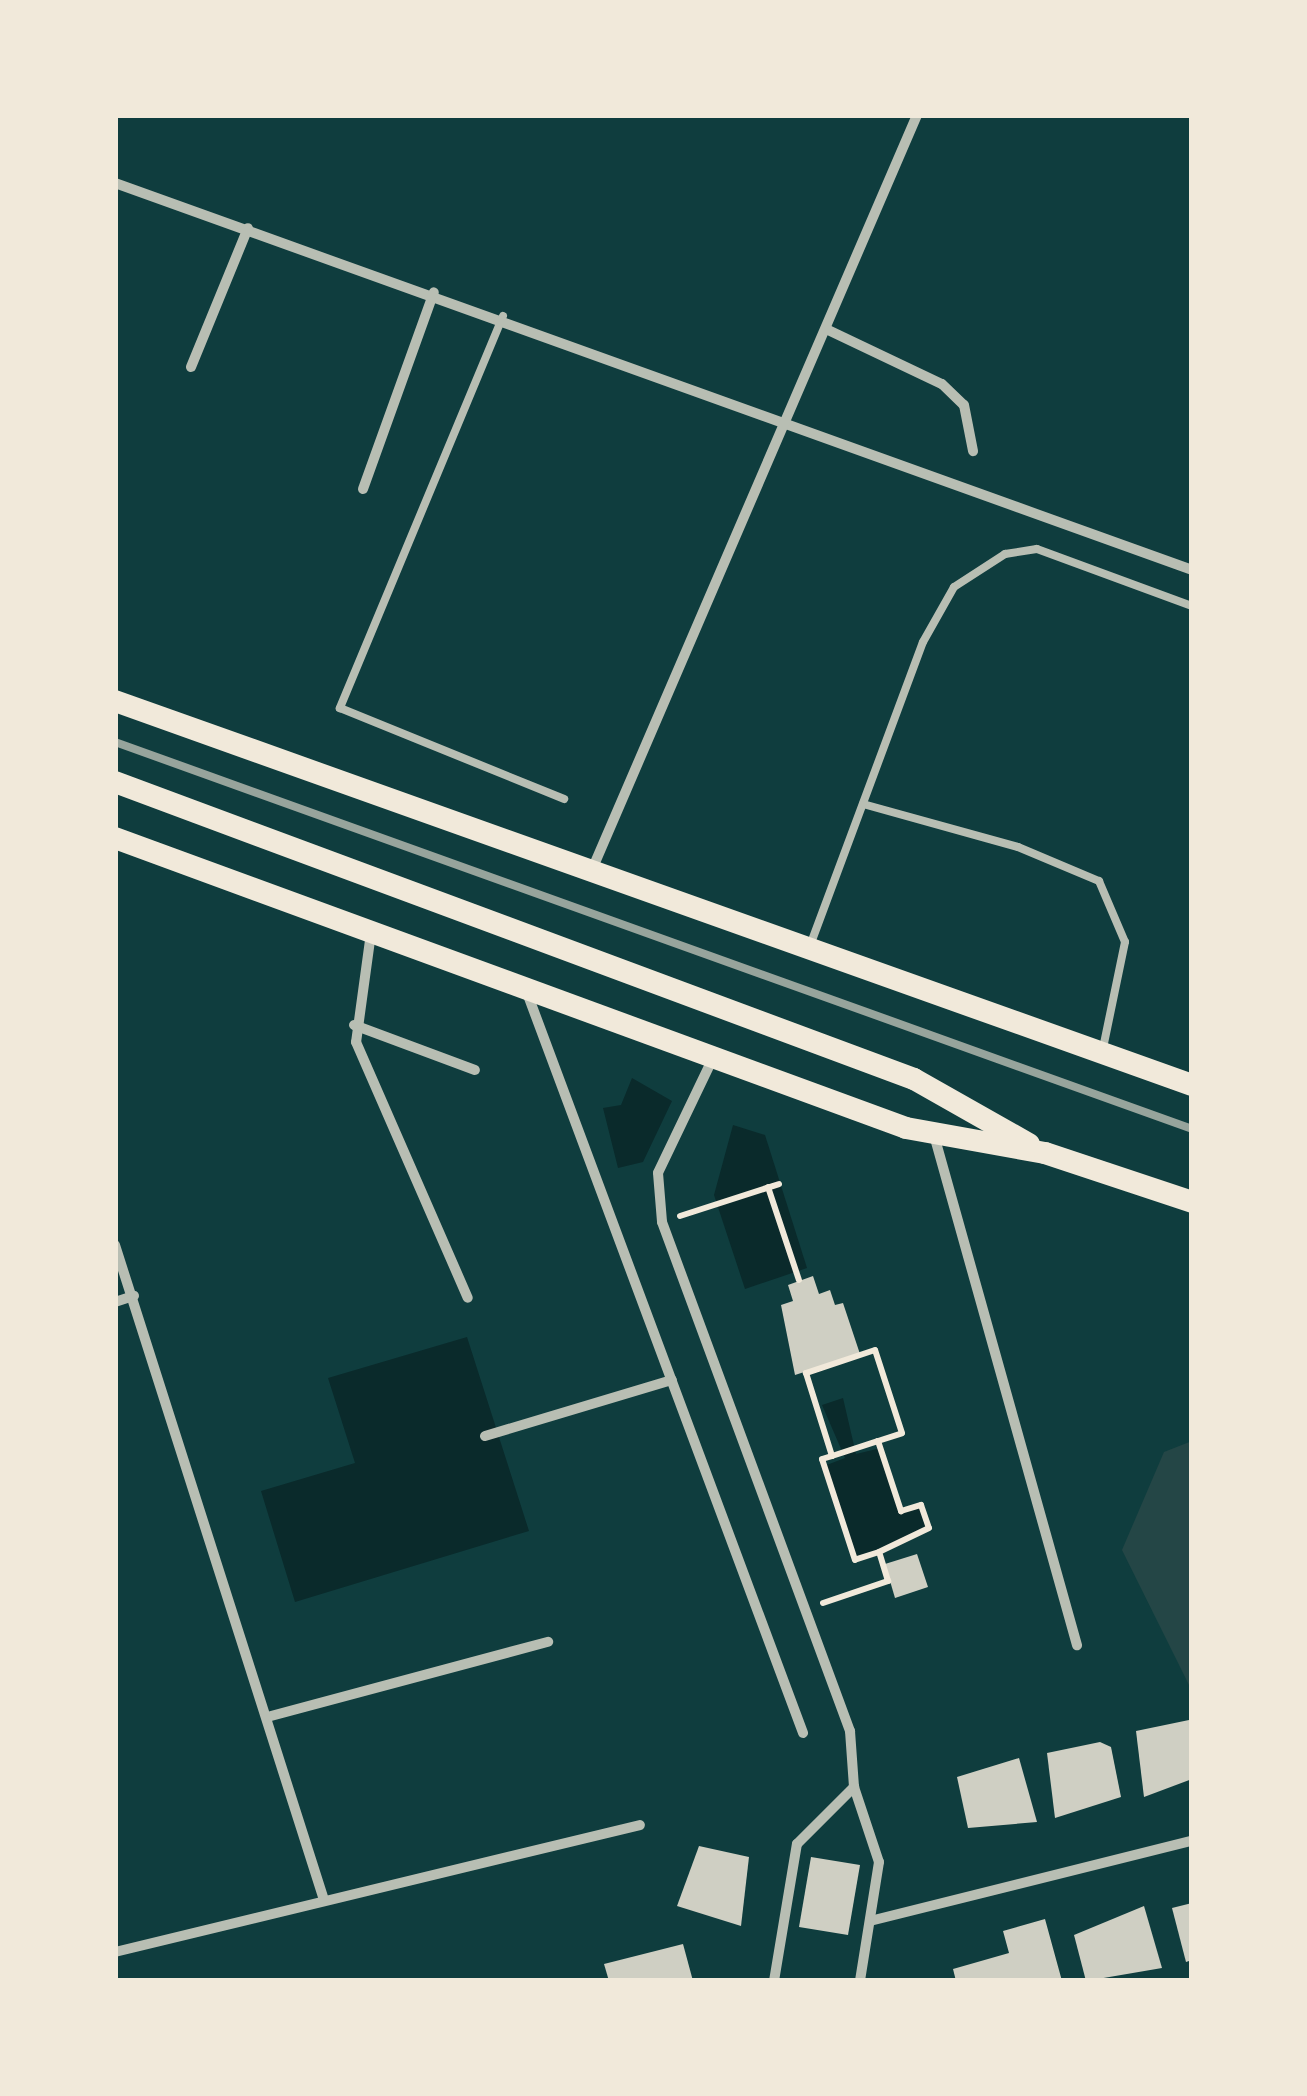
<!DOCTYPE html>
<html>
<head>
<meta charset="utf-8">
<style>
	body { margin:0 }
	#map { position:relative; width:1307px; height:2096px; overflow:hidden; background:#0f3d3e; font-family:Rubik,sans-serif }
	div>[style] { position:absolute }
	.green>* { inset:0; background:#244646 }
	.water>* { inset:0; background:#0a2a2b }
	.building>* { inset:0; background:#cfcfc3 }
	.path>* { height:6px; margin:-3px; padding:0 3px; transform-origin:3px; border-radius:3px; background:#f1e9da }
	.service>* { height:8px; margin:-4px; padding:0 4px; transform-origin:4px; border-radius:4px; background:#b8beb3 }
	.minor>* { height:10px; margin:-5px; padding:0 5px; transform-origin:5px; border-radius:5px; background:#b8beb3 }
	.primary>* { height:22px; margin:-11px; padding:0 11px; transform-origin:11px; border-radius:11px; background:#f1e9da }
	.rail>* { height:8px; margin:-4px; padding:0 4px; transform-origin:4px; border-radius:4px; background:#97a49c }
	span { translate:-50% -50%; white-space:nowrap; text-align:center; line-height:1.15; -webkit-text-stroke:8px #f1e9da; paint-order:stroke }
	.frame { position:absolute; inset:0; border:118px solid #f1e9da; pointer-events:none }
</style>
</head>
<body>
<div id="map">
	<div class="green">
		<div style="clip-path:polygon(1192px 1441px,1192px 1691px,1122px 1550px,1164px 1452px)"></div>
	</div>
	<div class="water">
		<div style="clip-path:polygon(632px 1078px,672px 1101px,643px 1162px,618px 1168px,603px 1108px,621px 1105px)"></div>
		<div style="clip-path:polygon(733px 1125px,765px 1135px,807px 1268px,745px 1289px,714px 1195px)"></div>
		<div style="clip-path:polygon(467px 1337px,529px 1531px,295px 1602px,261px 1491px,355px 1463px,328px 1378px)"></div>
		<div style="clip-path:polygon(843px 1398px,856px 1454px,881px 1448px,901px 1510px,921px 1505px,929px 1528px,855px 1560px,824px 1466px,845px 1458px,822px 1405px)"></div>
	</div>
	<div class="building">
		<div style="clip-path:polygon(813px 1276px,819px 1294px,830px 1290px,835px 1305px,843px 1303px,860px 1354px,795px 1375px,781px 1305px,793px 1301px,788px 1285px)"></div>
		<div style="clip-path:polygon(917px 1554px,928px 1587px,895px 1598px,885px 1564px)"></div>
		<div style="clip-path:polygon(1189px 1720px,1192px 1779px,1144px 1797px,1136px 1731px)"></div>
		<div style="clip-path:polygon(1100px 1742px,1111px 1747px,1121px 1797px,1055px 1818px,1047px 1753px)"></div>
		<div style="clip-path:polygon(1019px 1758px,1037px 1822px,968px 1828px,957px 1777px)"></div>
		<div style="clip-path:polygon(699px 1846px,749px 1857px,741px 1926px,677px 1906px)"></div>
		<div style="clip-path:polygon(811px 1857px,860px 1865px,848px 1935px,799px 1927px)"></div>
		<div style="clip-path:polygon(1192px 1903px,1192px 1960px,1186px 1962px,1172px 1908px)"></div>
		<div style="clip-path:polygon(1144px 1906px,1162px 1968px,1086px 1981px,1074px 1935px)"></div>
		<div style="clip-path:polygon(1045px 1919px,1062px 1981px,956px 1981px,953px 1969px,1009px 1953px,1003px 1931px)"></div>
		<div style="clip-path:polygon(683px 1944px,693px 1981px,609px 1981px,604px 1964px)"></div>
	</div>
	<div class="path">
		<div style="left:768px;top:1187px;width:98px;rotate:71.6deg"></div>
		<div style="left:680px;top:1216px;width:104px;rotate:-17.9deg"></div>
		<div style="left:878px;top:1441px;width:74px;rotate:71.8deg"></div>
		<div style="left:901px;top:1511px;width:21px;rotate:-17deg"></div>
		<div style="left:921px;top:1505px;width:24px;rotate:71deg"></div>
		<div style="left:929px;top:1528px;width:55px;rotate:154.4deg"></div>
		<div style="left:823px;top:1603px;width:69px;rotate:-18.7deg"></div>
		<div style="left:888px;top:1581px;width:30px;rotate:-107deg"></div>
		<div style="left:879px;top:1552px;width:25px;rotate:162deg"></div>
		<div style="left:855px;top:1560px;width:106px;rotate:-108.1deg"></div>
		<div style="left:822px;top:1459px;width:10px;rotate:-17deg"></div>
		<div style="left:832px;top:1456px;width:48px;rotate:-18.1deg"></div>
		<div style="left:878px;top:1441px;width:25px;rotate:-18deg"></div>
		<div style="left:902px;top:1433px;width:87px;rotate:-108deg"></div>
		<div style="left:875px;top:1350px;width:73px;rotate:161.6deg"></div>
		<div style="left:806px;top:1373px;width:87px;rotate:72.6deg"></div>
	</div>
	<div class="service">
		<div style="left:503px;top:316px;width:425px;rotate:112.6deg"></div>
		<div style="left:340px;top:708px;width:242px;rotate:22.1deg"></div>
		<div style="left:863px;top:804px;width:161px;rotate:15.5deg"></div>
		<div style="left:1018px;top:847px;width:88px;rotate:22.8deg"></div>
		<div style="left:1099px;top:881px;width:66px;rotate:66.9deg"></div>
		<div style="left:1125px;top:942px;width:108px;rotate:101.7deg"></div>
		<div style="left:811px;top:943px;width:321px;rotate:-69.6deg"></div>
		<div style="left:923px;top:642px;width:63px;rotate:-60.6deg"></div>
		<div style="left:954px;top:587px;width:61px;rotate:-32.9deg"></div>
		<div style="left:1005px;top:554px;width:32px;rotate:-9deg"></div>
		<div style="left:1037px;top:549px;width:165px;rotate:20.2deg"></div>
	</div>
	<div class="minor">
		<div style="left:115px;top:183px;width:1144px;rotate:19.76deg"></div>
		<div style="left:826px;top:329px;width:128px;rotate:25.4deg"></div>
		<div style="left:942px;top:384px;width:30px;rotate:44deg"></div>
		<div style="left:964px;top:405px;width:47px;rotate:78.9deg"></div>
		<div style="left:191px;top:367px;width:150px;rotate:-67.7deg"></div>
		<div style="left:363px;top:489px;width:209px;rotate:-70.2deg"></div>
		<div style="left:591px;top:872px;width:824px;rotate:-66.7deg"></div>
		<div style="left:371px;top:933px;width:110px;rotate:97.8deg"></div>
		<div style="left:356px;top:1042px;width:279px;rotate:66.4deg"></div>
		<div style="left:526px;top:990px;width:793px;rotate:69.55deg"></div>
		<div style="left:354px;top:1025px;width:129px;rotate:20.4deg"></div>
		<div style="left:713px;top:1058px;width:127px;rotate:115.6deg"></div>
		<div style="left:658px;top:1173px;width:49px;rotate:85.3deg"></div>
		<div style="left:662px;top:1222px;width:543px;rotate:69.73deg"></div>
		<div style="left:850px;top:1731px;width:56px;rotate:85.9deg"></div>
		<div style="left:854px;top:1787px;width:79px;rotate:71.6deg"></div>
		<div style="left:879px;top:1862px;width:121px;rotate:99.1deg"></div>
		<div style="left:934px;top:1135px;width:530px;rotate:74.34deg"></div>
		<div style="left:115px;top:1245px;width:688px;rotate:72.3deg"></div>
		<div style="left:115px;top:1302px;width:20px;rotate:-18deg"></div>
		<div style="left:485px;top:1436px;width:195px;rotate:-16.7deg"></div>
		<div style="left:271px;top:1716px;width:287px;rotate:-15deg"></div>
		<div style="left:870px;top:1921px;width:332px;rotate:-14deg"></div>
		<div style="left:115px;top:1952px;width:540px;rotate:-13.6deg"></div>
		<div style="left:774px;top:1981px;width:139px;rotate:-80.5deg"></div>
		<div style="left:797px;top:1844px;width:81px;rotate:-45deg"></div>
	</div>
	<div class="primary">
		<div style="left:115px;top:701px;width:1143px;rotate:19.62deg"></div>
		<div style="left:115px;top:782px;width:852px;rotate:20.39deg"></div>
		<div style="left:914px;top:1079px;width:132px;rotate:29.5deg"></div>
		<div style="left:115px;top:838px;width:842px;rotate:20.13deg"></div>
		<div style="left:906px;top:1128px;width:141px;rotate:10.2deg"></div>
		<div style="left:1045px;top:1153px;width:155px;rotate:18.4deg"></div>
	</div>
	<div class="rail">
		<div style="left:115px;top:742px;width:1144px;rotate:19.76deg"></div>
	</div>
	<div class="frame"></div>
</div>
</body>
</html>
